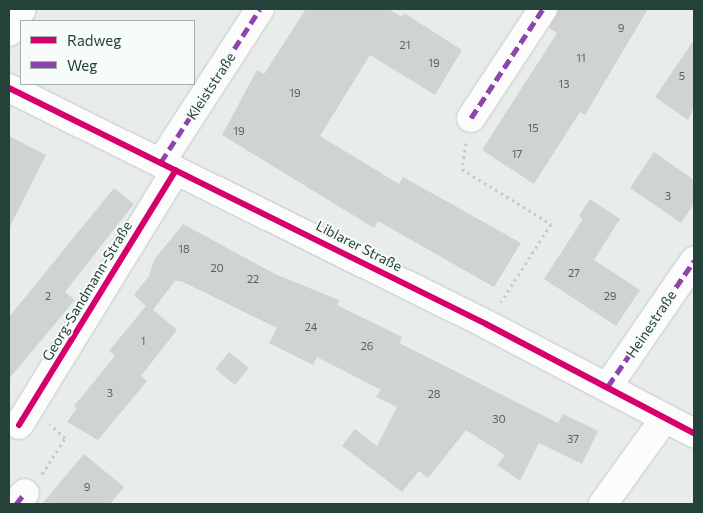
<!DOCTYPE html>
<html>
<head>
<meta charset="utf-8">
<style>
	body { margin:0 }
	#map { position:relative; width:703px; height:513px; overflow:hidden; background:#e8edeb; font-family:Commissioner,sans-serif }
	div>[style] { position:absolute }
	.building>* { inset:0; background:#cfd4d2 }
	.path>* { height:3px; margin-top:-1.5px; transform-origin:0; background:repeating-linear-gradient(90deg,#c3ccca 0 2.5px,transparent 0 6.5px) }
	.roads { filter:drop-shadow(0 0 1px #c5cac8) drop-shadow(0 0 1px #c5cac8) }
	.minor>* { height:28px; margin:-14px; padding:0 14px; transform-origin:14px; border-radius:14px; background:#fcfcfc }
	.quiet>* { height:5px; margin-top:-2.5px; transform-origin:0; background:repeating-linear-gradient(90deg,#8e44ad 0 10px,transparent 0 15px) }
	.cycleway>* { height:6px; margin:-3px; padding:0 3px; transform-origin:3px; border-radius:3px; background:#d6006c }
	span { translate:-50% -50%; white-space:nowrap; text-align:center; line-height:1.15; -webkit-text-stroke:4px #f7fbf9; paint-order:stroke }
	.number-label { font-size:11px; color:#506761 }
	.number-label span { -webkit-text-stroke-width:0 }
	.street-label { font-size:14px; color:#24423a }
	.frame { position:absolute; inset:0; border:10px solid #24423a; pointer-events:none }
	.legend { position:absolute; left:20px; top:20px; width:175px; height:65px; box-sizing:border-box; background:#f7fbf9; border:1px solid #a3b1ad; margin:0; padding:6px 9px; list-style:none; font-size:15px; color:#24423a }
	.legend li { display:flex; align-items:center; gap:10px; height:25px }
	.legend b { width:25px; border:1px solid #a3b1ad }
</style>
</head>
<body>
<div id="map">
	<div class="building">
		<div style="clip-path:polygon(306px 9px,388px 9px,402px 17px,404px 13px,462px 50px,435px 95px,370px 55px,320px 136px,399px 184px,403px 177px,521px 243px,494px 287px,378px 221px,374px 228px,222px 135px,257px 70px,264px 74px)"></div>
		<div style="clip-path:polygon(558px 9px,648px 9px,585px 115px,580px 112px,534px 184px,482px 150px,557px 33px,549px 28px)"></div>
		<div style="clip-path:polygon(694px 40px,694px 107px,688px 120px,655px 97px)"></div>
		<div style="clip-path:polygon(9px 136px,46px 155px,9px 229px)"></div>
		<div style="clip-path:polygon(654px 152px,694px 180px,694px 204px,681px 223px,630px 188px)"></div>
		<div style="clip-path:polygon(114px 188px,134px 204px,65px 292px,75px 300px,9px 379px,9px 317px)"></div>
		<div style="clip-path:polygon(590px 199px,620px 219px,594px 260px,640px 290px,616px 326px,544px 279px,583px 219px,579px 216px)"></div>
		<div style="clip-path:polygon(183px 224px,275px 274px,339px 300px,337px 305px,402px 337px,399px 343px,558px 423px,563px 414px,598px 431px,582px 464px,539px 443px,520px 481px,497px 465px,505px 455px,466px 430px,428px 478px,419px 471px,402px 492px,342px 446px,355px 429px,377px 446px,397px 407px,376px 397px,381px 390px,317px 357px,313px 365px,269px 343px,277px 328px,181px 281px,175px 281px,153px 310px,177px 330px,141px 376px,147px 381px,98px 440px,67px 422px,77px 408px,74px 406px,115px 356px,109px 351px,146px 306px,134px 295px,149px 276px,154px 260px)"></div>
		<div style="clip-path:polygon(229px 352px,249px 368px,235px 385px,215px 369px)"></div>
		<div style="clip-path:polygon(84px 454px,124px 487px,110px 504px,42px 504px)"></div>
	</div>
	<div class="path">
		<div style="left:466px;top:143px;width:26px;rotate:99deg"></div>
		<div style="left:462px;top:169px;width:105px;rotate:31.7deg"></div>
		<div style="left:551px;top:224px;width:93px;rotate:122.7deg"></div>
		<div style="left:42px;top:474px;width:43px;rotate:-57.4deg"></div>
		<div style="left:65px;top:438px;width:21px;rotate:-137deg"></div>
	</div>
	<div class="roads">
		<div class="minor">
			<div style="left:9px;top:32px;width:26px;rotate:-61deg"></div>
			<div style="left:9px;top:88px;width:532px;rotate:26.32deg"></div>
			<div style="left:486px;top:324px;width:235px;rotate:27.7deg"></div>
			<div style="left:471px;top:118px;width:131px;rotate:-56.6deg"></div>
			<div style="left:161px;top:162px;width:182px;rotate:-57.1deg"></div>
			<div style="left:608px;top:386px;width:152px;rotate:-55.5deg"></div>
			<div style="left:19px;top:425px;width:299px;rotate:-58.4deg"></div>
			<div style="left:16px;top:504px;width:14px;rotate:-51deg"></div>
			<div style="left:603px;top:504px;width:106px;rotate:-54.2deg"></div>
		</div>
	</div>
	<div class="quiet">
		<div style="left:471px;top:118px;width:131px;rotate:-56.6deg"></div>
		<div style="left:161px;top:162px;width:182px;rotate:-57.1deg"></div>
		<div style="left:608px;top:386px;width:152px;rotate:-55.5deg"></div>
		<div style="left:16px;top:504px;width:14px;rotate:-51deg"></div>
	</div>
	<div class="cycleway">
		<div style="left:9px;top:88px;width:532px;rotate:26.32deg"></div>
		<div style="left:486px;top:324px;width:235px;rotate:27.7deg"></div>
		<div style="left:19px;top:425px;width:299px;rotate:-58.4deg"></div>
	</div>
	<div class="number-label">
		<span style="left:621px;top:28px">9</span>
		<span style="left:405px;top:45px">21</span>
		<span style="left:581px;top:58px">11</span>
		<span style="left:434px;top:63px">19</span>
		<span style="left:682px;top:76px">5</span>
		<span style="left:564px;top:84px">13</span>
		<span style="left:295px;top:93px">19</span>
		<span style="left:533px;top:128px">15</span>
		<span style="left:239px;top:131px">19</span>
		<span style="left:517px;top:154px">17</span>
		<span style="left:668px;top:196px">3</span>
		<span style="left:184px;top:249px">18</span>
		<span style="left:217px;top:268px">20</span>
		<span style="left:574px;top:273px">27</span>
		<span style="left:253px;top:279px">22</span>
		<span style="left:48px;top:296px">2</span>
		<span style="left:610px;top:296px">29</span>
		<span style="left:311px;top:327px">24</span>
		<span style="left:143px;top:341px">1</span>
		<span style="left:367px;top:346px">26</span>
		<span style="left:110px;top:393px">3</span>
		<span style="left:434px;top:394px">28</span>
		<span style="left:499px;top:419px">30</span>
		<span style="left:573px;top:439px">37</span>
		<span style="left:87px;top:487px">9</span>
	</div>
	<div class="street-label">
		<span style="left:211px;top:86px;rotate:-57deg">Kleiststraße</span>
		<span style="left:359px;top:246px;rotate:27deg">Liblarer Straße</span>
		<span style="left:87px;top:291px;rotate:-59deg">Georg-Sandmann-Straße</span>
		<span style="left:651px;top:324px;rotate:-56deg">Heinestraße</span>
	</div>
	<div class="frame"></div>
	<ul class="legend">
	<li><b style="height:6px;background:#d6006c"></b>Radweg</li>
	<li><b style="height:6px;background:#8e44ad"></b>Weg</li>
	</ul>
</div>
</body>
</html>
